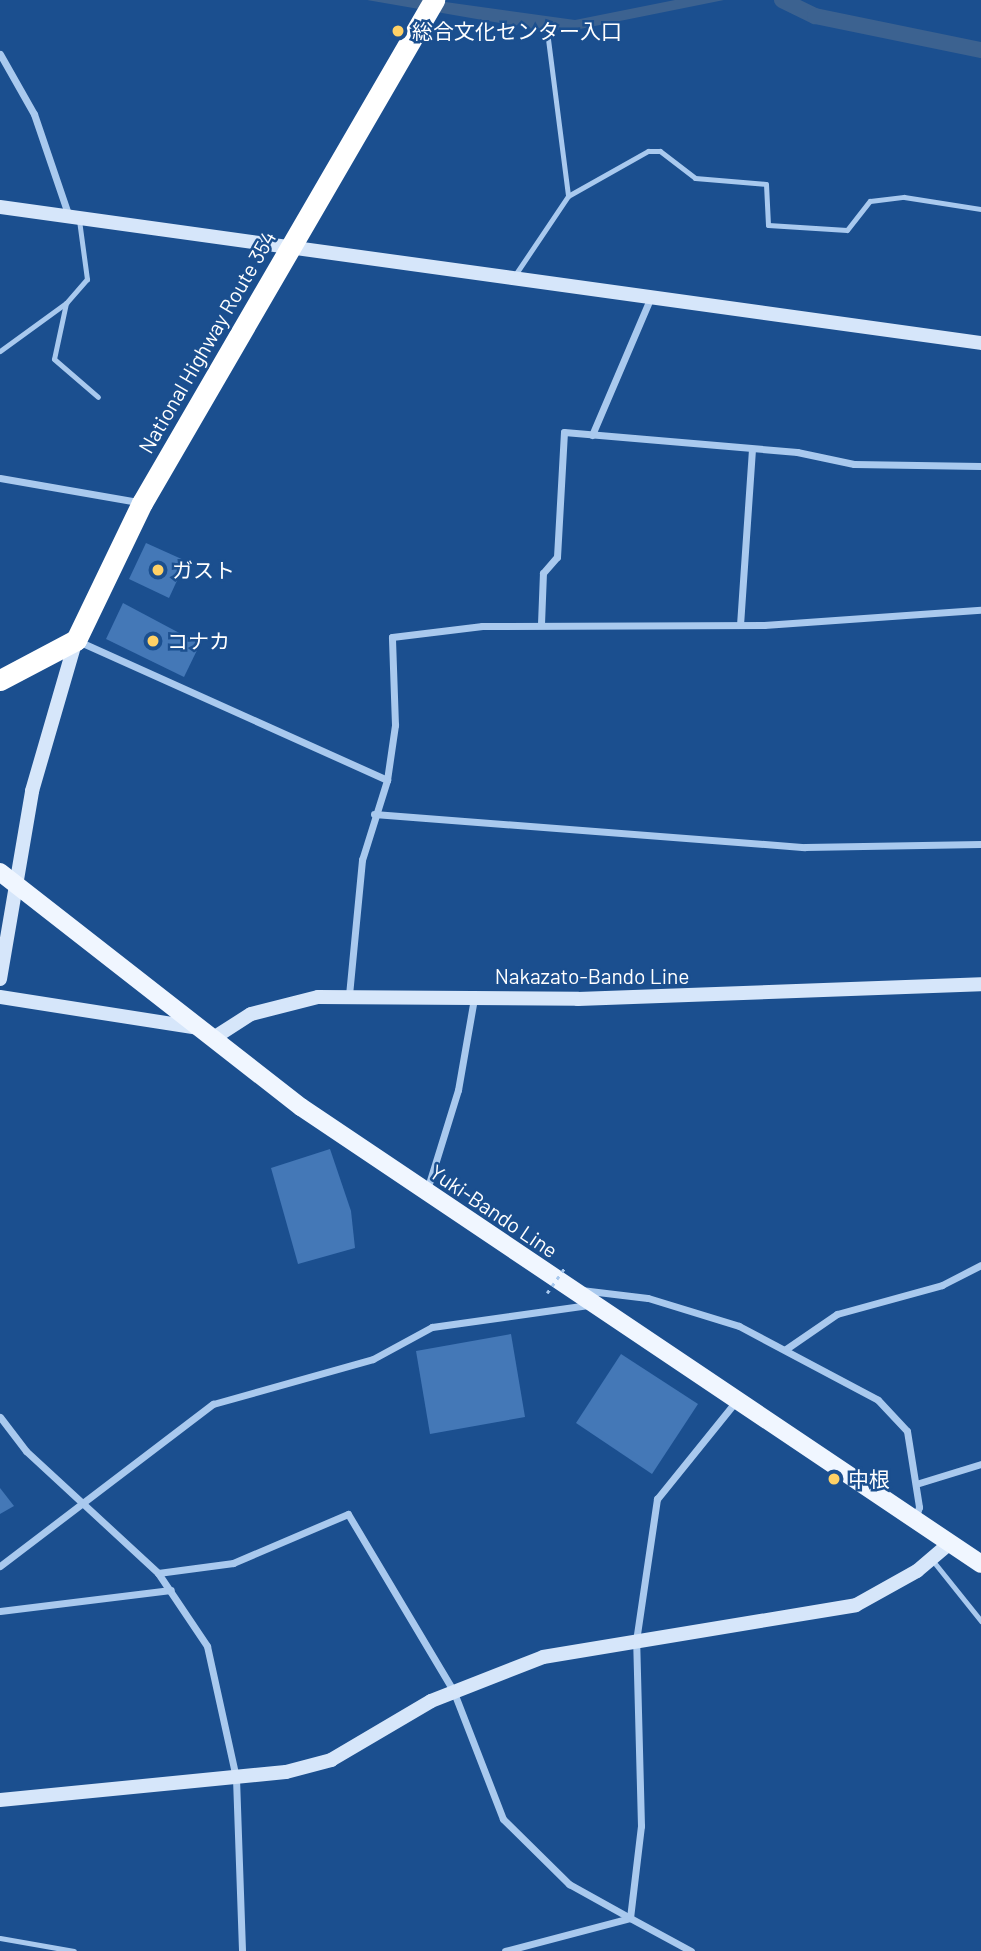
<!DOCTYPE html>
<html>
<head>
<meta charset="utf-8">
<style>
	body { margin:0 }
	#map { position:relative; width:981px; height:1951px; overflow:hidden; background:#1b4f8f; font-family:Barlow,"Noto Sans JP",sans-serif }
	div>[style] { position:absolute }
	.water>* { inset:0; background:#3c6290 }
	.canal>* { height:16px; margin:-8px; padding:0 8px; transform-origin:8px; border-radius:8px; background:#3c6290 }
	.building>* { inset:0; background:#4478b7 }
	.lane>* { height:5px; margin:-2.5px; padding:0 2.5px; transform-origin:2.5px; border-radius:2.5px; background:#a9c9ee }
	.street>* { height:7px; margin:-3.5px; padding:0 3.5px; transform-origin:3.5px; border-radius:3.5px; background:#a9c9ee }
	.secondary>* { height:14px; margin:-7px; padding:0 7px; transform-origin:7px; border-radius:7px; background:#d6e6fa }
	.primary>* { height:18px; margin:-9px; padding:0 9px; transform-origin:9px; border-radius:9px; background:#f0f6ff }
	.highway>* { height:21px; margin:-10.5px; padding:0 10.5px; transform-origin:10.5px; border-radius:10.5px; background:#fff }
	.path-bridge>* { height:2.5px; margin-top:-1.25px; transform-origin:0; background:repeating-linear-gradient(90deg,#a9c9ee 0 3.5px,transparent 0 8.5px) }
	.dots>* { width:19px; height:19px; translate:-50% -50%; box-sizing:border-box; border:4px solid #1b4f8f; border-radius:50% }
	span { translate:-50% -50%; white-space:nowrap; text-align:center; line-height:1.15; -webkit-text-stroke:5px #1b4f8f; paint-order:stroke }
	.poi-label { font-size:21px; color:#fff }
	.left { translate:0 -50%; text-align:left }
	.street-label { font-size:21px; color:#fff }
</style>
</head>
<body>
<div id="map">
	<div class="water">
		<div style="clip-path:polygon(367px 0,431px 0,575px 20px,675px 0,724px 0,575px 30px,534px 29px)"></div>
	</div>
	<div class="canal">
		<div style="left:782px;top:0;width:37px;rotate:26deg"></div>
		<div style="left:815px;top:16px;width:169px;rotate:11.6deg"></div>
	</div>
	<div class="building">
		<div style="clip-path:polygon(146px 543px,186px 561px,169px 598px,129px 579px)"></div>
		<div style="clip-path:polygon(123px 603px,200px 644px,184px 677px,106px 639px)"></div>
		<div style="clip-path:polygon(330px 1149px,351px 1211px,355px 1248px,298px 1264px,271px 1168px)"></div>
		<div style="clip-path:polygon(511px 1334px,525px 1417px,430px 1434px,416px 1351px)"></div>
		<div style="clip-path:polygon(621px 1354px,698px 1404px,652px 1474px,576px 1423px)"></div>
		<div style="clip-path:polygon(0 1488px,14px 1506px,0 1514px)"></div>
	</div>
	<div class="lane">
		<div style="left:548px;top:39px;width:158px;rotate:82.7deg"></div>
		<div style="left:79px;top:220px;width:60px;rotate:82.3deg"></div>
		<div style="left:87px;top:279px;width:32px;rotate:131deg"></div>
		<div style="left:66px;top:303px;width:57px;rotate:102.1deg"></div>
		<div style="left:54px;top:359px;width:58px;rotate:40.8deg"></div>
		<div style="left:515px;top:275px;width:95px;rotate:-56.1deg"></div>
		<div style="left:568px;top:196px;width:92px;rotate:-29.4deg"></div>
		<div style="left:648px;top:151px;width:12px"></div>
		<div style="left:660px;top:151px;width:44px;rotate:37.6deg"></div>
		<div style="left:695px;top:178px;width:71px;rotate:4.8deg"></div>
		<div style="left:766px;top:184px;width:41px;rotate:87.2deg"></div>
		<div style="left:768px;top:225px;width:79px;rotate:3.6deg"></div>
		<div style="left:847px;top:230px;width:37px;rotate:-52deg"></div>
		<div style="left:870px;top:201px;width:34px;rotate:-7deg"></div>
		<div style="left:904px;top:197px;width:78px;rotate:8.9deg"></div>
		<div style="left:0;top:351px;width:82px;rotate:-36deg"></div>
		<div style="left:933px;top:1561px;width:77px;rotate:51.3deg"></div>
		<div style="left:0;top:1938px;width:75px;rotate:10deg"></div>
	</div>
	<div class="street">
		<div style="left:0;top:54px;width:69px;rotate:60.5deg"></div>
		<div style="left:34px;top:114px;width:109px;rotate:71.2deg"></div>
		<div style="left:592px;top:435px;width:148px;rotate:-66.9deg"></div>
		<div style="left:0;top:478px;width:140px;rotate:9.9deg"></div>
		<div style="left:541px;top:624px;width:51px;rotate:-87.8deg"></div>
		<div style="left:543px;top:573px;width:21px;rotate:-49deg"></div>
		<div style="left:557px;top:557px;width:125px;rotate:-86.8deg"></div>
		<div style="left:564px;top:432px;width:234px;rotate:4.9deg"></div>
		<div style="left:797px;top:452px;width:58px;rotate:11.9deg"></div>
		<div style="left:854px;top:464px;width:127px;rotate:0.9deg"></div>
		<div style="left:740px;top:625px;width:176px;rotate:-86.1deg"></div>
		<div style="left:78px;top:641px;width:339px;rotate:24.2deg"></div>
		<div style="left:374px;top:814px;width:432px;rotate:4.4deg"></div>
		<div style="left:805px;top:847px;width:176px;rotate:-1deg"></div>
		<div style="left:349px;top:995px;width:136px;rotate:-84.5deg"></div>
		<div style="left:362px;top:860px;width:84px;rotate:-72.6deg"></div>
		<div style="left:387px;top:780px;width:56px;rotate:-81.7deg"></div>
		<div style="left:395px;top:725px;width:88px;rotate:-92deg"></div>
		<div style="left:392px;top:637px;width:91px;rotate:-7deg"></div>
		<div style="left:482px;top:626px;width:282px;rotate:-0.2deg"></div>
		<div style="left:764px;top:625px;width:218px;rotate:-4deg"></div>
		<div style="left:427px;top:1190px;width:105px;rotate:-72.8deg"></div>
		<div style="left:458px;top:1090px;width:93px;rotate:-80.1deg"></div>
		<div style="left:581px;top:1290px;width:67px;rotate:6.8deg"></div>
		<div style="left:648px;top:1298px;width:95px;rotate:17.1deg"></div>
		<div style="left:739px;top:1326px;width:157px;rotate:28deg"></div>
		<div style="left:878px;top:1400px;width:42px;rotate:46.9deg"></div>
		<div style="left:907px;top:1431px;width:77px;rotate:81deg"></div>
		<div style="left:919px;top:1507px;width:13px;rotate:108deg"></div>
		<div style="left:786px;top:1349px;width:62px;rotate:-34.5deg"></div>
		<div style="left:837px;top:1314px;width:109px;rotate:-15.4deg"></div>
		<div style="left:942px;top:1285px;width:44px;rotate:-27.1deg"></div>
		<div style="left:0;top:1417px;width:43px;rotate:52.6deg"></div>
		<div style="left:26px;top:1451px;width:180px;rotate:42.7deg"></div>
		<div style="left:158px;top:1573px;width:88px;rotate:56.1deg"></div>
		<div style="left:207px;top:1646px;width:135px;rotate:77.6deg"></div>
		<div style="left:236px;top:1778px;width:173px;rotate:88deg"></div>
		<div style="left:916px;top:1484px;width:68px;rotate:-17.1deg"></div>
		<div style="left:0;top:1566px;width:268px;rotate:-37.3deg"></div>
		<div style="left:213px;top:1404px;width:166px;rotate:-15.7deg"></div>
		<div style="left:373px;top:1359px;width:67px;rotate:-28.5deg"></div>
		<div style="left:432px;top:1327px;width:158px;rotate:-8deg"></div>
		<div style="left:158px;top:1573px;width:76px;rotate:-7.6deg"></div>
		<div style="left:233px;top:1563px;width:125px;rotate:-23.1deg"></div>
		<div style="left:348px;top:1514px;width:205px;rotate:59.2deg"></div>
		<div style="left:453px;top:1690px;width:138px;rotate:68.8deg"></div>
		<div style="left:503px;top:1819px;width:93px;rotate:44.6deg"></div>
		<div style="left:569px;top:1884px;width:70px;rotate:29.1deg"></div>
		<div style="left:0;top:1611px;width:172px;rotate:-7deg"></div>
		<div style="left:505px;top:1951px;width:129px;rotate:-14.8deg"></div>
		<div style="left:691px;top:1951px;width:69px;rotate:-151.6deg"></div>
		<div style="left:630px;top:1918px;width:93px;rotate:-83.2deg"></div>
		<div style="left:641px;top:1826px;width:185px;rotate:-91.5deg"></div>
		<div style="left:636px;top:1641px;width:144px;rotate:-81.6deg"></div>
		<div style="left:657px;top:1499px;width:126px;rotate:-51.1deg"></div>
	</div>
	<div class="secondary">
		<div style="left:0;top:207px;width:990px;rotate:7.89deg"></div>
		<div style="left:0;top:979px;width:191px;rotate:-80.3deg"></div>
		<div style="left:32px;top:791px;width:157px;rotate:-73.8deg"></div>
		<div style="left:0;top:997px;width:200px;rotate:8.9deg"></div>
		<div style="left:212px;top:1039px;width:46px;rotate:-32.7deg"></div>
		<div style="left:251px;top:1014px;width:69px;rotate:-14.2deg"></div>
		<div style="left:318px;top:997px;width:260px;rotate:0.4deg"></div>
		<div style="left:578px;top:999px;width:403px;rotate:-2.1deg"></div>
		<div style="left:0;top:1800px;width:287px;rotate:-5.6deg"></div>
		<div style="left:286px;top:1772px;width:47px;rotate:-14.9deg"></div>
		<div style="left:331px;top:1760px;width:116px;rotate:-30.5deg"></div>
		<div style="left:431px;top:1701px;width:120px;rotate:-21.4deg"></div>
		<div style="left:543px;top:1657px;width:317px;rotate:-9.4deg"></div>
		<div style="left:856px;top:1605px;width:70px;rotate:-29.1deg"></div>
		<div style="left:917px;top:1571px;width:43px;rotate:-40.3deg"></div>
	</div>
	<div class="primary">
		<div style="left:0;top:872px;width:382px;rotate:38deg"></div>
		<div style="left:301px;top:1107px;width:819px;rotate:33.9deg"></div>
	</div>
	<div class="highway">
		<div style="left:0;top:680px;width:86px;rotate:-27.8deg"></div>
		<div style="left:76px;top:640px;width:152px;rotate:-64.3deg"></div>
		<div style="left:142px;top:503px;width:582px;rotate:-59.86deg"></div>
	</div>
	<div class="path-bridge">
		<div style="left:547px;top:1293px;width:33px;rotate:-55deg"></div>
	</div>
	<div class="dots">
		<div style="left:398px;top:31px;background:#ffd166"></div>
		<div style="left:158px;top:570px;background:#ffd166"></div>
		<div style="left:153px;top:641px;background:#ffd166"></div>
		<div style="left:834px;top:1479px;background:#ffd166"></div>
	</div>
	<div class="poi-label">
		<span class="left" style="left:412px;top:31px">総合文化センター入口</span>
		<span class="left" style="left:172px;top:570px">ガスト</span>
		<span class="left" style="left:167px;top:641px">コナカ</span>
		<span class="left" style="left:848px;top:1479px">中根</span>
	</div>
	<div class="street-label">
		<span style="left:207px;top:342px;rotate:-60deg">National Highway Route 354</span>
		<span style="left:592px;top:976px">Nakazato-Bando Line</span>
		<span style="left:494px;top:1211px;rotate:34deg">Yuki-Bando Line</span>
	</div>
</div>
</body>
</html>
